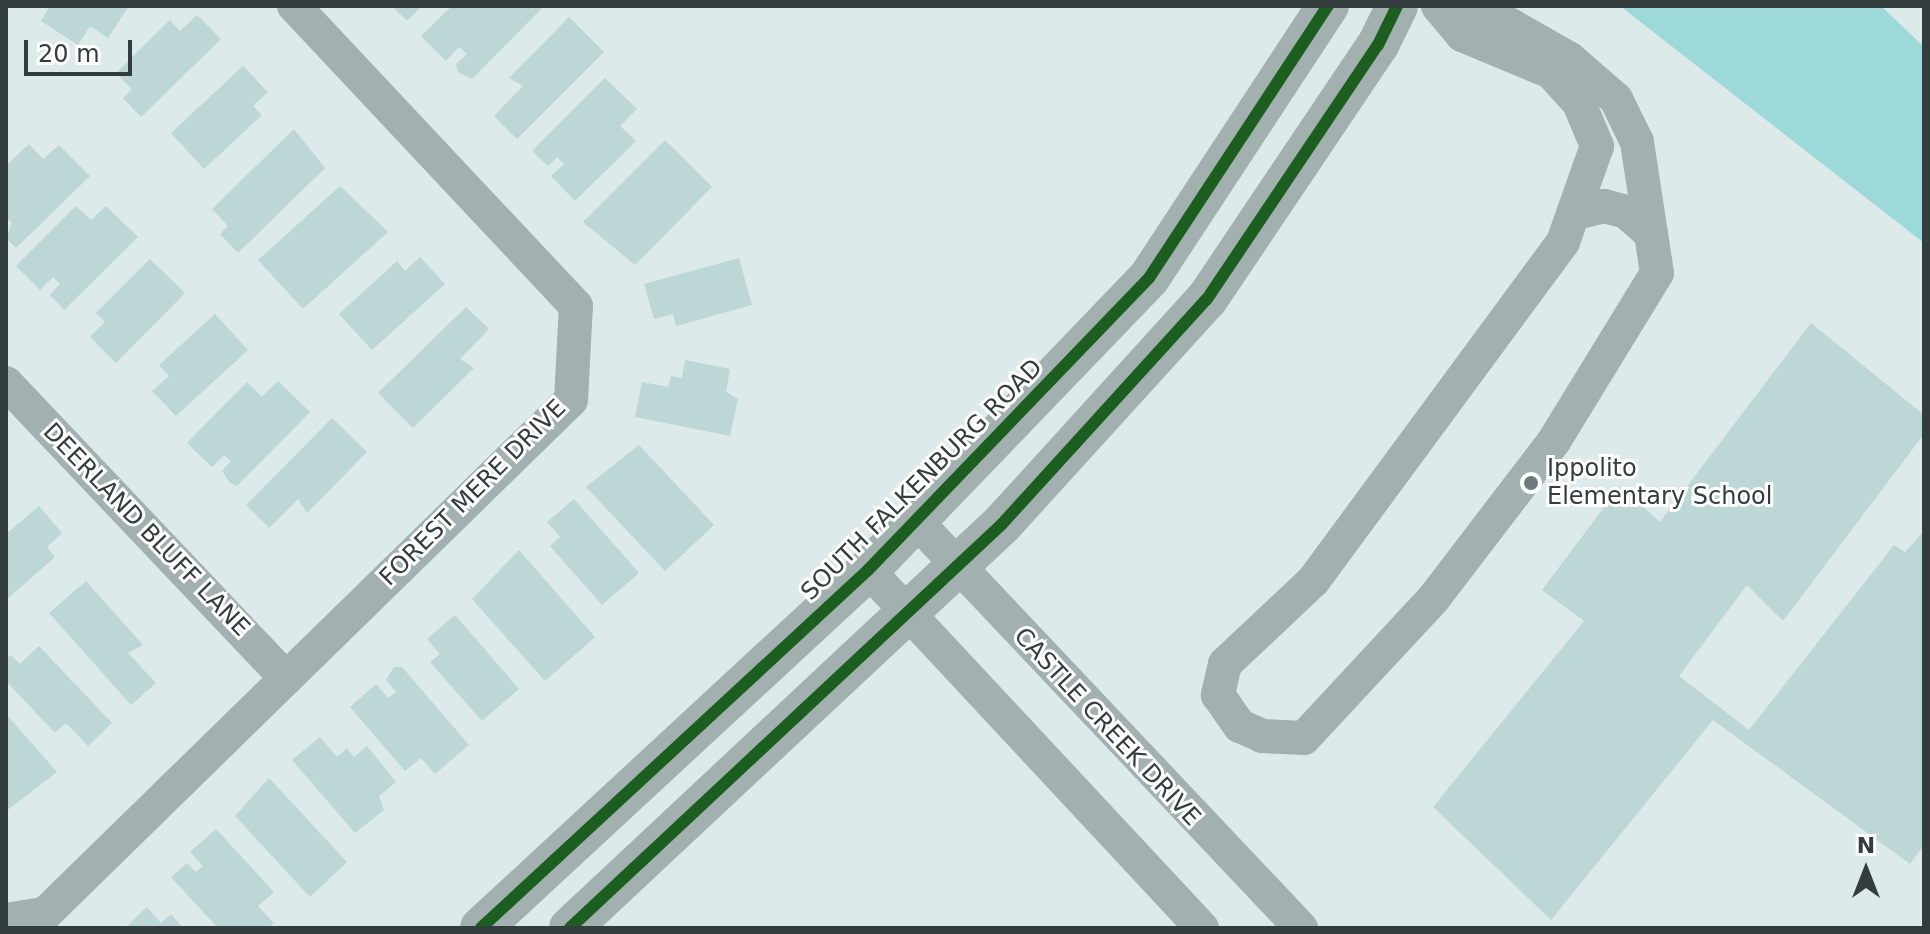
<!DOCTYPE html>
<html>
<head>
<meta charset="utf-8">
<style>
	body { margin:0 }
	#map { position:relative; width:1930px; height:934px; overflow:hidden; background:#dceae9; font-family:"DejaVu Sans",sans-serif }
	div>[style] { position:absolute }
	.forest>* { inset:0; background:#9dd9d8 }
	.building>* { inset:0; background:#bdd6d6 }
	.minor>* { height:34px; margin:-17px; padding:0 17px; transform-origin:17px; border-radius:17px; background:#a2b0b0 }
	.tertiary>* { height:42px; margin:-21px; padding:0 21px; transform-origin:21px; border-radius:21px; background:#a2b0b0 }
	.cycleway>* { height:12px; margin:-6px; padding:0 6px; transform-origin:6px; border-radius:6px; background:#1b5e20 }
	.dots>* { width:22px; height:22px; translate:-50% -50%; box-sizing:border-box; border:4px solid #fff; border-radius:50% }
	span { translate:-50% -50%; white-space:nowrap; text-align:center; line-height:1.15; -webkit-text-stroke:6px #fff; paint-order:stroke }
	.poi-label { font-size:24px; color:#333d3d }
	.left { translate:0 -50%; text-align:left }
	.street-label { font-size:24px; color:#333d3d }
	.frame { position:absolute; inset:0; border:8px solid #333d3d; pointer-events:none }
	.north { position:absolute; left:1826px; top:830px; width:80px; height:80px; -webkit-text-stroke:6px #fff; paint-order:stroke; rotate:0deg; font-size:22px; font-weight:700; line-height:32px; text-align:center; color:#333d3d }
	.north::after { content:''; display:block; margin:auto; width:28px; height:36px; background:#333d3d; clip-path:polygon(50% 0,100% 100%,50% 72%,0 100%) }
	.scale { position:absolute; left:24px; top:40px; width:108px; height:36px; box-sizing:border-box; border:4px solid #333d3d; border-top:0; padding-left:10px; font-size:24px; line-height:28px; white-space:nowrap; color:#333d3d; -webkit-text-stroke:6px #fff; paint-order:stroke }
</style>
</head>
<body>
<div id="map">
	<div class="forest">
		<div style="clip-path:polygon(1620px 6px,1881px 6px,1924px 47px,1924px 243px)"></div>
	</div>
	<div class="building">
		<div style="clip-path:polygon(50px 6px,129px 6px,108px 38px,90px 26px,78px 45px,41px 21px)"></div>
		<div style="clip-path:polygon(392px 6px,422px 6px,407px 21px)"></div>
		<div style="clip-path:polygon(452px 6px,544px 6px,472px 79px,458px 72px,456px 64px,467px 54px,459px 47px,446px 61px,421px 36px)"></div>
		<div style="clip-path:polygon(197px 15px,221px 39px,141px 117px,123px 98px,132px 89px,116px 73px,170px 20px,180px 31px)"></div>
		<div style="clip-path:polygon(569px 17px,604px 52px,517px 139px,494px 116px,523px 86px,509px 78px)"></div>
		<div style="clip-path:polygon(243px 66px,268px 92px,253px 106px,262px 115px,204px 169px,171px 133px)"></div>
		<div style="clip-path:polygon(605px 78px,637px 109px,620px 126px,636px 141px,575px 201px,551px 176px,564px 164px,557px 157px,548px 166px,532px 151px)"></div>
		<div style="clip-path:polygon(294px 129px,325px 168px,238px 253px,220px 234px,228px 226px,212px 209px)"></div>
		<div style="clip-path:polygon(665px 140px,712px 187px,635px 265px,583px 222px)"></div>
		<div style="clip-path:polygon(29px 144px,43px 159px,59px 145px,90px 176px,16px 248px,6px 238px,12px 223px,6px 217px,6px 166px)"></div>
		<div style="clip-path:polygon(340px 186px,388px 232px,303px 309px,258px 260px)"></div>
		<div style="clip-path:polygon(76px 206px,91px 220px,106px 206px,138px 237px,64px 310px,50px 295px,60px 284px,53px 277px,40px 290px,16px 266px)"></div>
		<div style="clip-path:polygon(420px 257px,445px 284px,372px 350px,339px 314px,397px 261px,405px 271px)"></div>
		<div style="clip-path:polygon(739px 258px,752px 305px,676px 326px,673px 314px,654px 319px,644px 284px)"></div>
		<div style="clip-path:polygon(150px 259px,185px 293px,116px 363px,90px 337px,105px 322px,96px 313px)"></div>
		<div style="clip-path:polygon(466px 307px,489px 329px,460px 359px,474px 368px,413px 428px,378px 393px)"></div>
		<div style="clip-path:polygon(215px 314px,248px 350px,176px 416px,152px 391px,169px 376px,159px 365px)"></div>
		<div style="clip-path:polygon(1811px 323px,1924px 415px,1924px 434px,1783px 621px,1747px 585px,1679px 676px,1749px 730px,1894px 545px,1905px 552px,1924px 531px,1924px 845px,1910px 864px,1713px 720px,1551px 920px,1433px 807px,1584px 621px,1542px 590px,1620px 486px,1660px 522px)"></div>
		<div style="clip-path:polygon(685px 360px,730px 369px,726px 392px,738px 399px,730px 436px,635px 417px,642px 382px,668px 387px,671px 376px,682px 378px)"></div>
		<div style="clip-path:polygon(278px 381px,310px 412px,237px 486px,230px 483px,222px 471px,231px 461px,224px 455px,212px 467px,187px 443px,247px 382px,262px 397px)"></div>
		<div style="clip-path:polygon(332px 418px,367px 452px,307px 513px,298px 499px,269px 528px,246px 505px)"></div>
		<div style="clip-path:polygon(639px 445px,714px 525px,665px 571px,586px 487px)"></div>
		<div style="clip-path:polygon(574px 499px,639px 573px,602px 605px,550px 546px,560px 537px,547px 522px)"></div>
		<div style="clip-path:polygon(39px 506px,62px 533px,47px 547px,55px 557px,6px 600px,6px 534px)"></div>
		<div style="clip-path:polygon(519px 550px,595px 637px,545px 681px,472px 599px)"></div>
		<div style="clip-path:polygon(86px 581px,143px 645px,128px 653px,156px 683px,131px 705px,49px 613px)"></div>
		<div style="clip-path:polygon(455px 615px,519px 689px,482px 721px,430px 662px,440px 654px,427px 639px)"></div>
		<div style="clip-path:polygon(39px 646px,112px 723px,88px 746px,66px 723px,55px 733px,6px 681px,6px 659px,11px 655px,20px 664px)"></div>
		<div style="clip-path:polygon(394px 667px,402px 667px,469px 745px,435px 774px,421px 758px,405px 771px,350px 707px,376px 684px,388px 698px,396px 692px,386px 680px)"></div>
		<div style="clip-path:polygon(6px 714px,57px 772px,6px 811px)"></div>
		<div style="clip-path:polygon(320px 737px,337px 757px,347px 748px,354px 757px,367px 746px,396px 782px,379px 796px,384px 810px,355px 833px,292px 760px)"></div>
		<div style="clip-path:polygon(269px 778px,347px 862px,310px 897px,235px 816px)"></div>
		<div style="clip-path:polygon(216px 829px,274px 892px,258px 906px,274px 923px,268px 928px,218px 928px,171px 877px,187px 863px,196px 872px,203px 866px,190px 852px)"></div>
		<div style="clip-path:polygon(147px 907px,161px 923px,171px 914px,183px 928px,125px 928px)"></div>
	</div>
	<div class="minor">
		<div style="left:1438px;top:6px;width:38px;rotate:50deg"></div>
		<div style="left:1462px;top:35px;width:96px;rotate:22.6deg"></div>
		<div style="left:1551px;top:72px;width:42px;rotate:47.9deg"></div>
		<div style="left:1579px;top:103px;width:47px;rotate:67.3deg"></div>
		<div style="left:1597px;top:146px;width:102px;rotate:109.5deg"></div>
		<div style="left:1563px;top:242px;width:421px;rotate:126.4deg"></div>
		<div style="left:1313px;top:581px;width:121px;rotate:136.7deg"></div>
		<div style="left:1225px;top:664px;width:32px;rotate:103deg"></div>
		<div style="left:1218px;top:695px;width:38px;rotate:55deg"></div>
		<div style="left:1240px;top:726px;width:24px;rotate:24deg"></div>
		<div style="left:1262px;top:736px;width:42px;rotate:2.7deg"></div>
		<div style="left:1304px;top:738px;width:191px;rotate:-47.1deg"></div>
		<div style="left:1434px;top:598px;width:198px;rotate:-52.6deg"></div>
		<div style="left:1554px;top:441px;width:197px;rotate:-58.5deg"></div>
		<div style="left:1657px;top:273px;width:133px;rotate:-98.7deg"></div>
		<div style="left:1637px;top:142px;width:48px;rotate:-116deg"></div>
		<div style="left:1616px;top:99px;width:61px;rotate:-139deg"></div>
		<div style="left:1570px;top:59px;width:107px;rotate:-150.3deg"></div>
		<div style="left:1576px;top:213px;width:29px;rotate:-14deg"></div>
		<div style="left:1604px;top:206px;width:23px;rotate:15deg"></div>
		<div style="left:1626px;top:212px;width:33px;rotate:41deg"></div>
		<div style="left:6px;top:383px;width:407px;rotate:46.5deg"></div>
		<div style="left:917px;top:522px;width:559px;rotate:46.6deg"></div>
		<div style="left:868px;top:570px;width:490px;rotate:47deg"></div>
		<div style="left:6px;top:920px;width:39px;rotate:-9deg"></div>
		<div style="left:45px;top:914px;width:735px;rotate:-44.34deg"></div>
		<div style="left:571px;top:400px;width:94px;rotate:-87deg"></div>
		<div style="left:576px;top:306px;width:412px;rotate:-133.2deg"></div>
	</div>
	<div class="tertiary">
		<div style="left:481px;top:928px;width:527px;rotate:-42.77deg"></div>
		<div style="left:868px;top:570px;width:405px;rotate:-46.1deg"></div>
		<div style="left:1149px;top:278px;width:326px;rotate:-56.7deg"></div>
		<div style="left:570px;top:928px;width:591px;rotate:-43.08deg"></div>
		<div style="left:1002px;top:524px;width:304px;rotate:-47.7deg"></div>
		<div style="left:1207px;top:299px;width:306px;rotate:-56.1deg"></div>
		<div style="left:1378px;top:45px;width:43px;rotate:-64deg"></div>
	</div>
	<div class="cycleway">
		<div style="left:481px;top:928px;width:527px;rotate:-42.77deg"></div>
		<div style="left:868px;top:570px;width:405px;rotate:-46.1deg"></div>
		<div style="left:1149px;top:278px;width:326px;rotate:-56.7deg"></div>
		<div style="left:570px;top:928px;width:591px;rotate:-43.08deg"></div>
		<div style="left:1002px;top:524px;width:304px;rotate:-47.7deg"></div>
		<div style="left:1207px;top:299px;width:306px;rotate:-56.1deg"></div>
		<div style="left:1378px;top:45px;width:43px;rotate:-64deg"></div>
	</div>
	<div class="dots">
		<div style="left:1531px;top:483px;background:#6e7a79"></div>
	</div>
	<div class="poi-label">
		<span class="left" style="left:1547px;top:483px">Ippolito<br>Elementary School</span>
	</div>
	<div class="street-label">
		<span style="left:922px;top:480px;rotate:-45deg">SOUTH FALKENBURG ROAD</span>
		<span style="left:473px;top:493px;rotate:-45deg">FOREST MERE DRIVE</span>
		<span style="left:146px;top:530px;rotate:46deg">DEERLAND BLUFF LANE</span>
		<span style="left:1107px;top:727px;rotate:47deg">CASTLE CREEK DRIVE</span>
	</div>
	<div class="frame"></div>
	<div class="north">N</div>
	<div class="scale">20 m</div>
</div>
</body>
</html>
